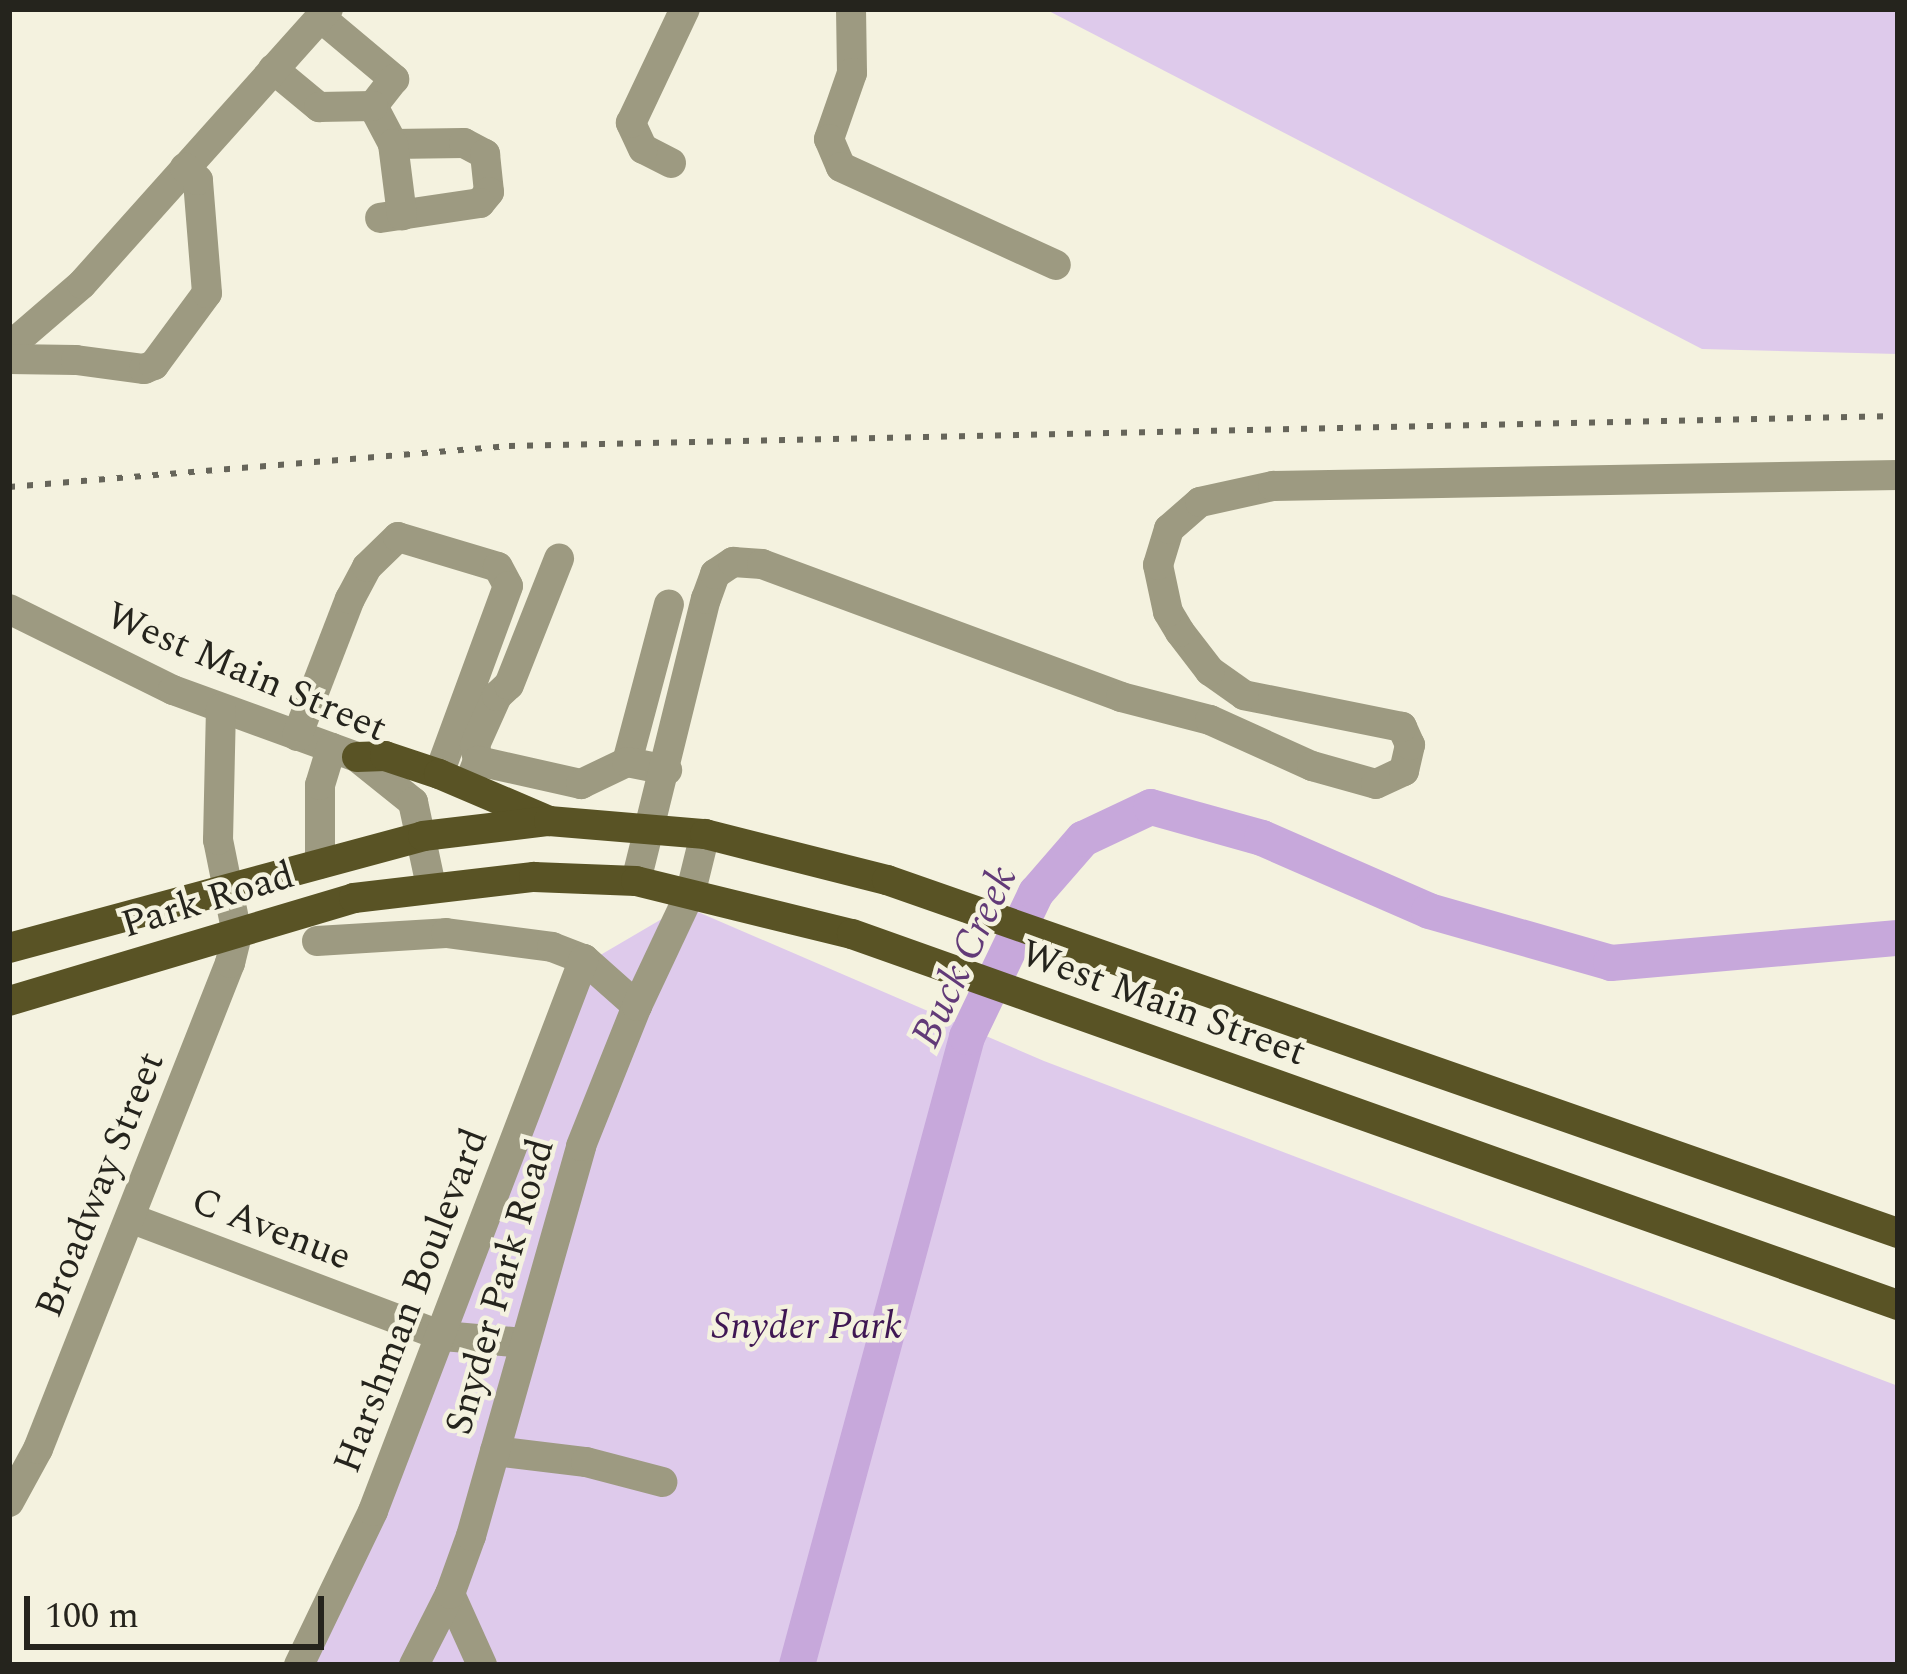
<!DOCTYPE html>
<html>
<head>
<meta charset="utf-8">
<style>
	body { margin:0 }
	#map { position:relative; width:1907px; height:1674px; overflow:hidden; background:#f4f2df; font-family:Spectral,serif }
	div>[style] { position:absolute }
	.green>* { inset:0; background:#decaeb }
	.river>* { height:36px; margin:-18px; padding:0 18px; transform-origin:18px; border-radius:18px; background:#c7a8db }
	.minor>* { height:30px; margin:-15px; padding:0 15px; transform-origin:15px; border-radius:15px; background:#9d9a81 }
	.major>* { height:30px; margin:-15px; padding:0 15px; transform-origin:15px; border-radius:15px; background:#595325 }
	.rail>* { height:6px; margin-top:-3px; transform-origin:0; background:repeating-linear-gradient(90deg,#66655a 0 6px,transparent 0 18px) }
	span { translate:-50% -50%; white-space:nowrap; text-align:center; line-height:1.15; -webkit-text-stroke:9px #f4f2df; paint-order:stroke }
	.street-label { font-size:39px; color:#25241d }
	.park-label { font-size:39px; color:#3f1753; font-style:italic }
	.water-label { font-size:42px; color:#623a78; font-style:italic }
	.frame { position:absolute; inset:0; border:12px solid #25241d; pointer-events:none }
	.scale { position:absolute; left:24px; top:1596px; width:300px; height:54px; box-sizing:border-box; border:6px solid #25241d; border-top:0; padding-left:15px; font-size:36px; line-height:42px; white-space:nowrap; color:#25241d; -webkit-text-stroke:9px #f4f2df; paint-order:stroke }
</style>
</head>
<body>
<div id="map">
	<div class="green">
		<div style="clip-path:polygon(1045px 9px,1898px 9px,1898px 354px,1702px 349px)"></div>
		<div style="clip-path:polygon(684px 906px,1044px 1061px,1898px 1386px,1898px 1665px,288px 1665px,373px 1511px,585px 964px)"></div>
	</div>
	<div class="river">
		<div style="left:797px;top:1665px;width:651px;rotate:-74.85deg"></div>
		<div style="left:967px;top:1037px;width:160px;rotate:-64.4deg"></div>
		<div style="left:1036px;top:893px;width:72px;rotate:-49deg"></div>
		<div style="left:1083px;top:839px;width:75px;rotate:-25.2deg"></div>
		<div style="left:1151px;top:807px;width:115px;rotate:15.6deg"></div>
		<div style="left:1262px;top:838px;width:182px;rotate:23.6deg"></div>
		<div style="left:1429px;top:911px;width:189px;rotate:15.9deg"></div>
		<div style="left:1611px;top:963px;width:288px;rotate:-5deg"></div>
	</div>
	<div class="minor">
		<div style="left:851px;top:9px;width:64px;rotate:89.1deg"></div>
		<div style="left:852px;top:73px;width:70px;rotate:109.2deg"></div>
		<div style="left:829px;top:139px;width:30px;rotate:67deg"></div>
		<div style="left:841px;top:167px;width:236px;rotate:24.5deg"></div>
		<div style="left:320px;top:17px;width:97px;rotate:40deg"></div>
		<div style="left:394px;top:79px;width:34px;rotate:128deg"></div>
		<div style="left:373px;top:106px;width:43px;rotate:62.2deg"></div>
		<div style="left:393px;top:144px;width:71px;rotate:-0.8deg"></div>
		<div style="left:464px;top:143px;width:24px;rotate:28deg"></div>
		<div style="left:485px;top:154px;width:38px;rotate:84deg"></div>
		<div style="left:489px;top:192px;width:14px;rotate:129deg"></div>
		<div style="left:480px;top:203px;width:101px;rotate:171.5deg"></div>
		<div style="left:273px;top:69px;width:60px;rotate:39.6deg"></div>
		<div style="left:319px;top:107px;width:54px;rotate:-1.1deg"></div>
		<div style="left:393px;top:144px;width:72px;rotate:82.8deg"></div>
		<div style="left:671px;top:163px;width:31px;rotate:-153deg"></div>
		<div style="left:643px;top:149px;width:29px;rotate:-115deg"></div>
		<div style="left:631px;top:123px;width:126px;rotate:-64.7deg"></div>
		<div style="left:9px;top:347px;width:96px;rotate:-40.8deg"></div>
		<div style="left:82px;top:284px;width:369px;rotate:-48.2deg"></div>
		<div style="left:9px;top:359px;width:67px;rotate:0.9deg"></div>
		<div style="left:76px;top:360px;width:69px;rotate:7.5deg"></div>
		<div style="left:144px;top:369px;width:11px;rotate:-22deg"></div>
		<div style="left:154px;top:365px;width:89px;rotate:-53.6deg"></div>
		<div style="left:207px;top:293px;width:113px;rotate:-94.6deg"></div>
		<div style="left:198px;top:180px;width:18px;rotate:-137deg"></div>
		<div style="left:9px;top:609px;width:183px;rotate:26.3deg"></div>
		<div style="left:173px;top:690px;width:196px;rotate:20deg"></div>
		<div style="left:357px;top:757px;width:72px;rotate:38.8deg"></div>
		<div style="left:413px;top:802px;width:86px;rotate:77.9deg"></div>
		<div style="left:297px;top:736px;width:147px;rotate:-68.9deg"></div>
		<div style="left:350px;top:599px;width:36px;rotate:-62deg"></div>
		<div style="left:367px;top:567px;width:43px;rotate:-44.1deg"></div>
		<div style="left:398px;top:537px;width:104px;rotate:16.7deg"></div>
		<div style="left:498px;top:567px;width:21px;rotate:62deg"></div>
		<div style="left:508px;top:586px;width:200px;rotate:110.2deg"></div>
		<div style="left:478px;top:761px;width:16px;rotate:-101deg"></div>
		<div style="left:475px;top:745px;width:54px;rotate:-65.8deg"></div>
		<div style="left:497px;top:696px;width:16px;rotate:-43deg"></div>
		<div style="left:509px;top:685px;width:136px;rotate:-68.4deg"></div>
		<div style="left:627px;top:762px;width:163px;rotate:-75.1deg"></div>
		<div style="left:469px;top:784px;width:25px;rotate:-69deg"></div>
		<div style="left:478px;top:761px;width:106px;rotate:12.6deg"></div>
		<div style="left:581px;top:784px;width:51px;rotate:-25.6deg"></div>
		<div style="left:627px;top:762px;width:41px;rotate:11.3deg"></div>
		<div style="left:320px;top:864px;width:79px;rotate:-90deg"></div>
		<div style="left:320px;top:785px;width:39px;rotate:-73deg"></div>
		<div style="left:636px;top:881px;width:291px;rotate:-76.1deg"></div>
		<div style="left:706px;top:599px;width:27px;rotate:-70deg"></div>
		<div style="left:715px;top:574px;width:22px;rotate:-34deg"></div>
		<div style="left:733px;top:562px;width:29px;rotate:4deg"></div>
		<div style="left:762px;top:564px;width:383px;rotate:20.3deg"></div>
		<div style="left:1121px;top:697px;width:92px;rotate:14.5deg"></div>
		<div style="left:1210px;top:720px;width:112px;rotate:24.3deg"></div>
		<div style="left:1312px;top:766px;width:66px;rotate:15.7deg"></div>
		<div style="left:1376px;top:784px;width:31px;rotate:-25deg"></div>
		<div style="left:1404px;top:771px;width:27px;rotate:-77deg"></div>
		<div style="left:1410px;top:745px;width:20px;rotate:-114deg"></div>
		<div style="left:1402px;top:727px;width:161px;rotate:-168.6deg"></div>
		<div style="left:1244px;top:695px;width:42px;rotate:-144.8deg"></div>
		<div style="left:1210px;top:671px;width:49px;rotate:-127.6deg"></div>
		<div style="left:1180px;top:632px;width:23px;rotate:-121deg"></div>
		<div style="left:1168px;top:612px;width:48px;rotate:-102deg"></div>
		<div style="left:1158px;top:565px;width:38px;rotate:-73deg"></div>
		<div style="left:1169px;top:529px;width:41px;rotate:-41.1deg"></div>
		<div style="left:1200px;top:502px;width:75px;rotate:-12.4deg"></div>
		<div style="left:1273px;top:486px;width:625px;rotate:-1.01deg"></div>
		<div style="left:317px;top:941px;width:129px;rotate:-3.5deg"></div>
		<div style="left:446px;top:933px;width:107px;rotate:7.5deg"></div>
		<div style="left:552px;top:947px;width:34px;rotate:21deg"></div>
		<div style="left:584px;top:959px;width:71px;rotate:41.6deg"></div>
		<div style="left:130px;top:1218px;width:335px;rotate:20.7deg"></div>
		<div style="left:443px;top:1336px;width:82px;rotate:4.9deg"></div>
		<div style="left:495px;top:1451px;width:92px;rotate:6.9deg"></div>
		<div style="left:586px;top:1462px;width:79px;rotate:14.7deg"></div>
		<div style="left:9px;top:1502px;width:60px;rotate:-61.3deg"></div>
		<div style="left:38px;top:1449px;width:523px;rotate:-68.44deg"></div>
		<div style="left:230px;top:963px;width:30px;rotate:-76deg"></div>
		<div style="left:237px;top:934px;width:96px;rotate:-101.4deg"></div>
		<div style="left:218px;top:840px;width:131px;rotate:-88.7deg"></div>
		<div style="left:450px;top:1594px;width:78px;rotate:65.7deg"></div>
		<div style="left:299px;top:1665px;width:171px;rotate:-64.3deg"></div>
		<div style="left:373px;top:1511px;width:591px;rotate:-69.08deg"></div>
		<div style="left:414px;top:1665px;width:80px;rotate:-63.1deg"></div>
		<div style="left:450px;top:1594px;width:62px;rotate:-70.1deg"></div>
		<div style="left:471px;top:1536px;width:405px;rotate:-74.2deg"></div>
		<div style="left:581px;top:1146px;width:151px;rotate:-68.2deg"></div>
		<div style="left:637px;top:1006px;width:127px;rotate:-64.8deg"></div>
		<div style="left:691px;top:891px;width:59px;rotate:-76.2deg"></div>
	</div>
	<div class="major">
		<div style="left:357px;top:757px;width:28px;rotate:-2deg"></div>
		<div style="left:385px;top:756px;width:57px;rotate:18.4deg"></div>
		<div style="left:439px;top:774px;width:120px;rotate:23.1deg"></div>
		<div style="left:9px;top:948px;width:429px;rotate:-15.1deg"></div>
		<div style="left:423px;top:836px;width:127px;rotate:-6.8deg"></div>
		<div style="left:549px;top:821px;width:157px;rotate:4.8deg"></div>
		<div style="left:705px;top:834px;width:188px;rotate:14.2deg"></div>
		<div style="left:887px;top:880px;width:1071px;rotate:19.25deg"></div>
		<div style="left:9px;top:1001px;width:360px;rotate:-16.6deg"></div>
		<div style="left:354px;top:898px;width:181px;rotate:-6.7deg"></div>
		<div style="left:534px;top:877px;width:102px;rotate:2.2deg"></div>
		<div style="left:636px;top:881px;width:222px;rotate:13.8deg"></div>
		<div style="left:852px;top:934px;width:1110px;rotate:19.53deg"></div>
	</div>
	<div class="rail">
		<div style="left:9px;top:487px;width:502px;rotate:-4.69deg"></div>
		<div style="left:509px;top:446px;width:1389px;rotate:-1.24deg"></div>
	</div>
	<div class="street-label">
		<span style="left:246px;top:673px;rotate:23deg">West Main Street</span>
		<span style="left:208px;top:901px;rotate:-17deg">Park Road</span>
		<span style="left:1163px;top:1004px;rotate:20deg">West Main Street</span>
		<span style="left:101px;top:1185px;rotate:-68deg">Broadway Street</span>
		<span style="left:271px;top:1230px;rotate:21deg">C Avenue</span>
		<span style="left:501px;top:1287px;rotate:-74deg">Snyder Park Road</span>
		<span style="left:412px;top:1301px;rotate:-69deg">Harshman Boulevard</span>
	</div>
	<div class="park-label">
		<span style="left:807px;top:1327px">Snyder Park</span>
	</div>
	<div class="water-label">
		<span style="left:965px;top:957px;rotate:-65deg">Buck Creek</span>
	</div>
	<div class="frame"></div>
	<div class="scale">100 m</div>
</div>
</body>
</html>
